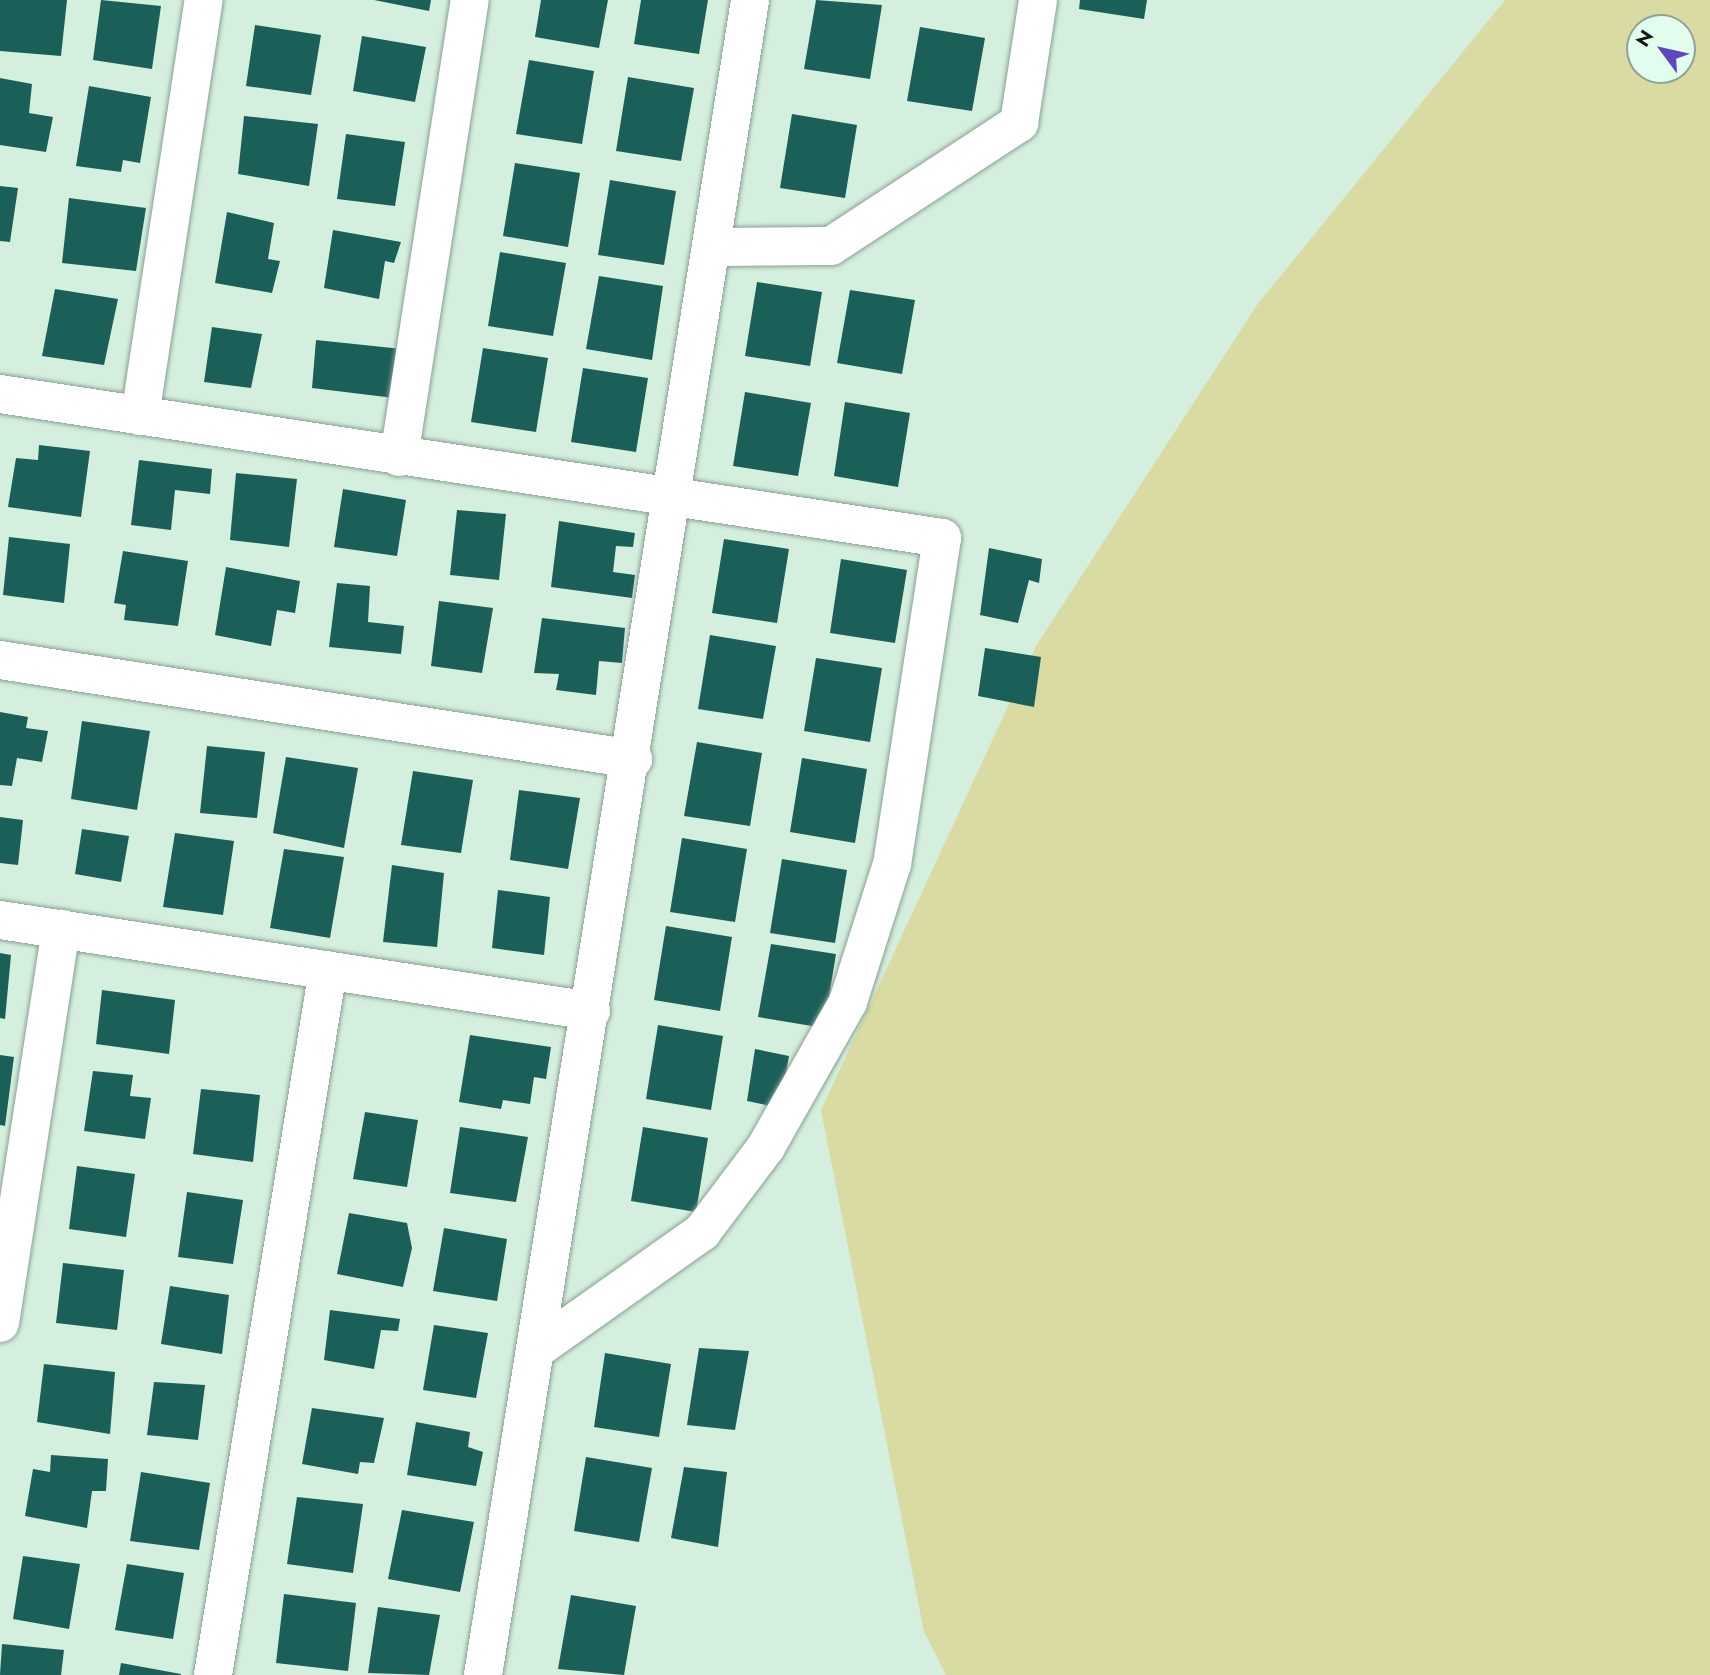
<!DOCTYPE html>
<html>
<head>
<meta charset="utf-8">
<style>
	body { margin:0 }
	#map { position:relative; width:1710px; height:1675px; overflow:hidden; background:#d5efdf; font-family:Jost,sans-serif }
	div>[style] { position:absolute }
	.green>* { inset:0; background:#d9dba3 }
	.building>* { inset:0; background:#1a5f58 }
	.roads { filter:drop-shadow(0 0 2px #88a092) drop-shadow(0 0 2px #88a092) }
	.street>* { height:38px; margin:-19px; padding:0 19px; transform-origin:19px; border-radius:19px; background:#fff }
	span { translate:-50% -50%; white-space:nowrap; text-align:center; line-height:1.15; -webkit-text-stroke:7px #e2fced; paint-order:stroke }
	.north { position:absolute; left:1626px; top:14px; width:70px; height:70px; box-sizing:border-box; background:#e2fced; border:2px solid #8ea297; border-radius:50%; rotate:303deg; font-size:19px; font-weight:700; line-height:28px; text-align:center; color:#101a15 }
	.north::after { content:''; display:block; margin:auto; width:24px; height:32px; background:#5e48c1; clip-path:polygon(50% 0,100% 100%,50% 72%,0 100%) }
</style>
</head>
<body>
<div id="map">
	<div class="green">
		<div style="clip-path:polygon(evenodd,1505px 0,1710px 0,1710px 1675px,946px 1675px,924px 1632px,821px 1110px,1036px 646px,1257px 305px,1505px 0,1640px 28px,1682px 28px,1682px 70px,1640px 70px,1640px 28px)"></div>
	</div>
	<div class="building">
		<div style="clip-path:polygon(0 0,67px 0,61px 56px,0 51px)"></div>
		<div style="clip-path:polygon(101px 0,161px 6px,152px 69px,93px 60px)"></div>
		<div style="clip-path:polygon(374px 0,431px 0,429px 11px)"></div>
		<div style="clip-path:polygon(541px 0,608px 0,599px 48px,535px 37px)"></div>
		<div style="clip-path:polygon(641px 0,708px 0,699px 54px,634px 44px)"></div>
		<div style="clip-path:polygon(816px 0,882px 5px,870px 79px,804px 69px)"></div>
		<div style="clip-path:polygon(1080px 0,1147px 0,1144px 19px,1079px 9px)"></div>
		<div style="clip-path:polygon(255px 25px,321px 35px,311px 95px,246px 86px)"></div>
		<div style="clip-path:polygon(920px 27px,985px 38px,972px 111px,907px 101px)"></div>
		<div style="clip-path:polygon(362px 36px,426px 47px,415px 102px,353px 91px)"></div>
		<div style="clip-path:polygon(529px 60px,594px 71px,582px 144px,516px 134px)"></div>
		<div style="clip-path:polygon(628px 77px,694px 88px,681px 161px,616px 151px)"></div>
		<div style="clip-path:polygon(0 78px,32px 84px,29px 113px,53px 117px,46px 152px,0 145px)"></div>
		<div style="clip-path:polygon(89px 86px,151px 97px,140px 163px,123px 160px,121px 172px,76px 166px)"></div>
		<div style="clip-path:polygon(792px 114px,857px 125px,845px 198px,780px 188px)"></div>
		<div style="clip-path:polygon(244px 116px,318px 124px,309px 186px,238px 174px)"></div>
		<div style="clip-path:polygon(346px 134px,405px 142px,395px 206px,337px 199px)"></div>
		<div style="clip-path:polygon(515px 163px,580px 173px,568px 247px,503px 236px)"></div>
		<div style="clip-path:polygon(610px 180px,676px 191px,664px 265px,598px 255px)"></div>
		<div style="clip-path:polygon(0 186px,18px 188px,10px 242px,0 241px)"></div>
		<div style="clip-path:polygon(69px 198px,146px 208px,136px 271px,62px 263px)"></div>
		<div style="clip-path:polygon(227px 212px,274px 223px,268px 259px,280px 261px,272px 293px,215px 283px)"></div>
		<div style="clip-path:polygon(333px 230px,401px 242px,394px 263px,385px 261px,379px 299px,324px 288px)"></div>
		<div style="clip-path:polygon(500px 252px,566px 263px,553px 336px,488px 326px)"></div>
		<div style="clip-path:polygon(599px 276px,663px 286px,652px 360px,586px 349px)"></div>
		<div style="clip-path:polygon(757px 282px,822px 292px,810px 366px,745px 356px)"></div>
		<div style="clip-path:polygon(55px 289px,118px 299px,104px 365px,42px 356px)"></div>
		<div style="clip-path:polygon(850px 290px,915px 300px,902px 374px,837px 363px)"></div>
		<div style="clip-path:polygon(212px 327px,262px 334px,251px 388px,204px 382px)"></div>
		<div style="clip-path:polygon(316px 340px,402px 349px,394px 398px,312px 388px)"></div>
		<div style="clip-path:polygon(483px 348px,548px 358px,536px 432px,471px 422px)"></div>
		<div style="clip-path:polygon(583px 368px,648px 378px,636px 452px,571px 442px)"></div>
		<div style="clip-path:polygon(745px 392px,811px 403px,798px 476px,733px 466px)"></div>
		<div style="clip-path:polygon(845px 402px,910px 413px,898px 487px,834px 476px)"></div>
		<div style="clip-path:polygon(39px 445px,90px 451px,81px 517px,8px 507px,16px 458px,38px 460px)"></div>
		<div style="clip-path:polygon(139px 460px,212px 469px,210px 494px,175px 490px,171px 530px,131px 525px)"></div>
		<div style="clip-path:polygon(236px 473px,297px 479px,289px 547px,230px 540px)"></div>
		<div style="clip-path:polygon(343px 489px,406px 500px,397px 556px,334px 547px)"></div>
		<div style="clip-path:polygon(457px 510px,506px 514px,499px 580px,450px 575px)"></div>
		<div style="clip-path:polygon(559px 521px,635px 533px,633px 547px,616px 546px,613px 572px,635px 575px,632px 598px,551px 587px)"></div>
		<div style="clip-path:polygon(9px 537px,70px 544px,64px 603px,3px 595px)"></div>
		<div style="clip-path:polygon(724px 539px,789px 549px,777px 623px,712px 613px)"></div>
		<div style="clip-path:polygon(989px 548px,1042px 559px,1039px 583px,1029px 580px,1018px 623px,980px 615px)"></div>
		<div style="clip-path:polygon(123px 551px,188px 561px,178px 626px,124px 620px,126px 605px,114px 603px)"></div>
		<div style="clip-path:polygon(841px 559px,907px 570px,895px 643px,830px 633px)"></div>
		<div style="clip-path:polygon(226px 567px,300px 581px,295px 613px,277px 610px,271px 646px,215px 635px)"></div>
		<div style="clip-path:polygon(337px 583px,370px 586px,368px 622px,404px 626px,401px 654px,329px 647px)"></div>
		<div style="clip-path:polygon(439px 601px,493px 608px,482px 673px,431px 666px)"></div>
		<div style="clip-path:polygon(542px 618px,625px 628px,622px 663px,599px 661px,596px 695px,556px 690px,559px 674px,534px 673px)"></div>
		<div style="clip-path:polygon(710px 635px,776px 646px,763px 719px,698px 709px)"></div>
		<div style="clip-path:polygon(985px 648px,1041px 657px,1034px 707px,978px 696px)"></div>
		<div style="clip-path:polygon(816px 658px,882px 668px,870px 742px,804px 731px)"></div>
		<div style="clip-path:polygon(0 712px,28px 717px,26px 728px,48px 731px,42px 762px,17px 758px,12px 786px,0 785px)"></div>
		<div style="clip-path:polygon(82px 721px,150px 731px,137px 810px,71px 799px)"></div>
		<div style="clip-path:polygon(697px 742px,762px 753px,750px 826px,684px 816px)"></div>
		<div style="clip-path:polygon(207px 746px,265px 752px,257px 818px,200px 813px)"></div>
		<div style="clip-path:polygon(286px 757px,358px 768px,344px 848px,273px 833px)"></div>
		<div style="clip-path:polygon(802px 758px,867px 769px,855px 843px,790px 832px)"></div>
		<div style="clip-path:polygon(413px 771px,473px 780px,461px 853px,401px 845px)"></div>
		<div style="clip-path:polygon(519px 790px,580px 798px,568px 869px,510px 860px)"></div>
		<div style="clip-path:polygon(0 817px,23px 820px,18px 865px,0 863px)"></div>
		<div style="clip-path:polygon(82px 829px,129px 836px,121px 882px,75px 874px)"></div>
		<div style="clip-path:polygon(175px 833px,234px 841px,223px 915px,163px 907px)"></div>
		<div style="clip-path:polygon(682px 838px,747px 849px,735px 922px,670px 912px)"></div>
		<div style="clip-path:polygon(284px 849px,344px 857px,330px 938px,270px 928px)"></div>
		<div style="clip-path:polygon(782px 859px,847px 870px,835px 943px,770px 933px)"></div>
		<div style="clip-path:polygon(392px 865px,444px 873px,437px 947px,383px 942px)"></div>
		<div style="clip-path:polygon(498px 890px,550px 897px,544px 955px,492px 948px)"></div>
		<div style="clip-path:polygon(666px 926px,732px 937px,720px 1011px,654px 1000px)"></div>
		<div style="clip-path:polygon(771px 944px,836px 954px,824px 1028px,758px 1017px)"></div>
		<div style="clip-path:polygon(0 953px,11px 955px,5px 1019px,0 1018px)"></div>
		<div style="clip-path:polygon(102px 990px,175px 1000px,169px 1054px,96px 1044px)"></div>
		<div style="clip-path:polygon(658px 1025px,723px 1036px,711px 1110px,646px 1099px)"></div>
		<div style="clip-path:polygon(470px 1035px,551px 1047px,546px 1079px,534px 1077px,530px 1104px,503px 1100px,501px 1109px,459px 1102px)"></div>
		<div style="clip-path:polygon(755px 1049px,789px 1056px,780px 1108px,747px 1101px)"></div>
		<div style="clip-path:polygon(0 1055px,14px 1057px,5px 1126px,0 1125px)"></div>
		<div style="clip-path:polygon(93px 1071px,133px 1075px,130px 1096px,151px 1098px,145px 1139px,84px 1131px)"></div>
		<div style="clip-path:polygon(201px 1089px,260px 1095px,253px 1162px,193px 1154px)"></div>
		<div style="clip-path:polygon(365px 1112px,418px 1120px,407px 1187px,353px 1179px)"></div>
		<div style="clip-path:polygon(460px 1127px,528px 1137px,516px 1202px,450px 1193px)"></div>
		<div style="clip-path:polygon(643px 1127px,708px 1138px,696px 1212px,631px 1201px)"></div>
		<div style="clip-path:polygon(77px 1166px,135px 1174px,126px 1237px,69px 1229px)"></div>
		<div style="clip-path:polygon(187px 1192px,243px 1200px,233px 1264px,178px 1257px)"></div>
		<div style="clip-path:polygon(349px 1213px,407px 1223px,412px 1248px,403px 1287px,337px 1274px)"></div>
		<div style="clip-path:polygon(444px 1228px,507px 1239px,497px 1301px,433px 1291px)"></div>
		<div style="clip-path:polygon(63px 1263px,124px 1270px,117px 1330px,56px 1323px)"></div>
		<div style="clip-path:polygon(170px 1286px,229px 1295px,222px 1354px,161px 1344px)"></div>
		<div style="clip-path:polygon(330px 1310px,400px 1319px,398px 1331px,381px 1330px,374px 1369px,324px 1360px)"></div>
		<div style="clip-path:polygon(434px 1325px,488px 1333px,476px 1398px,423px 1390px)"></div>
		<div style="clip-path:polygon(699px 1348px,749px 1351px,735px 1430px,687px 1425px)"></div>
		<div style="clip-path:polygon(605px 1353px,671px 1364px,659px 1437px,594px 1427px)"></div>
		<div style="clip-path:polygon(44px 1364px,115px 1372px,110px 1434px,37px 1422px)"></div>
		<div style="clip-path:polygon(154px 1382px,205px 1385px,198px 1440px,147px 1435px)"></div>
		<div style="clip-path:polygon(312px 1408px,384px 1418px,374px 1463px,360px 1462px,358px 1474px,302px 1464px)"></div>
		<div style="clip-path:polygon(416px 1422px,470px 1432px,468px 1447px,483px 1452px,476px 1486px,407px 1475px)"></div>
		<div style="clip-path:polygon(51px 1455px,108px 1459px,106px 1491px,92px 1491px,87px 1528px,25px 1516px,33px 1469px,50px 1472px)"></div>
		<div style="clip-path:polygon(586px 1457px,652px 1468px,639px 1542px,574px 1531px)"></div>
		<div style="clip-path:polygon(684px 1467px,727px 1472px,718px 1547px,671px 1538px)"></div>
		<div style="clip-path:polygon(141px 1472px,210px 1483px,199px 1550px,130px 1541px)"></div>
		<div style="clip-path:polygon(297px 1497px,363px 1504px,353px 1573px,287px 1564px)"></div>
		<div style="clip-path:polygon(402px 1510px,474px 1522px,460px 1592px,388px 1579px)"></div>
		<div style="clip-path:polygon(23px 1556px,80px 1564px,69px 1629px,13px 1619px)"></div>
		<div style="clip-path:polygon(127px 1564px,184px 1573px,173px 1639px,115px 1630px)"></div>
		<div style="clip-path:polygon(284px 1594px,356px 1603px,348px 1671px,276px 1663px)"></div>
		<div style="clip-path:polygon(571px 1595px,636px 1606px,624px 1675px,558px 1669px)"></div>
		<div style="clip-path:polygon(378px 1607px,440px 1615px,429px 1675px,368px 1673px)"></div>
		<div style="clip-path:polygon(2px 1644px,64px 1650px,61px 1675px,0 1675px)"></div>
		<div style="clip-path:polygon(121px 1663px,181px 1674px,181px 1675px,119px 1675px)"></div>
	</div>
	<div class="roads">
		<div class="street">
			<div style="left:712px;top:247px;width:119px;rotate:-0.5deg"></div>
			<div style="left:831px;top:246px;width:225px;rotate:-33.2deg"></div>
			<div style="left:1019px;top:123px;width:124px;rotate:-81.2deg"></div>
			<div style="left:0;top:394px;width:953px;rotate:8.69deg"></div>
			<div style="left:942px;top:538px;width:330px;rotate:98.7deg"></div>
			<div style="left:892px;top:864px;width:145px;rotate:107.7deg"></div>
			<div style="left:848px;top:1002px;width:167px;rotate:119.5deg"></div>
			<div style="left:766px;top:1147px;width:106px;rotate:127deg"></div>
			<div style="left:702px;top:1232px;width:202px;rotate:144.7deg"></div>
			<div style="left:140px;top:416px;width:421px;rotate:-81.3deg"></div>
			<div style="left:399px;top:457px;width:462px;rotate:-81.2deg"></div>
			<div style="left:0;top:660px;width:641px;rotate:8.89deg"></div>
			<div style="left:0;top:920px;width:598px;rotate:8.75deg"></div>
			<div style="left:0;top:1323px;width:399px;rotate:-81.2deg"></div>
			<div style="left:213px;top:1675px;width:714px;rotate:-80.74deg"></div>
			<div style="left:483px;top:1675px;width:1696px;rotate:-80.94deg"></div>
		</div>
	</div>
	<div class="north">N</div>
</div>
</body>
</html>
